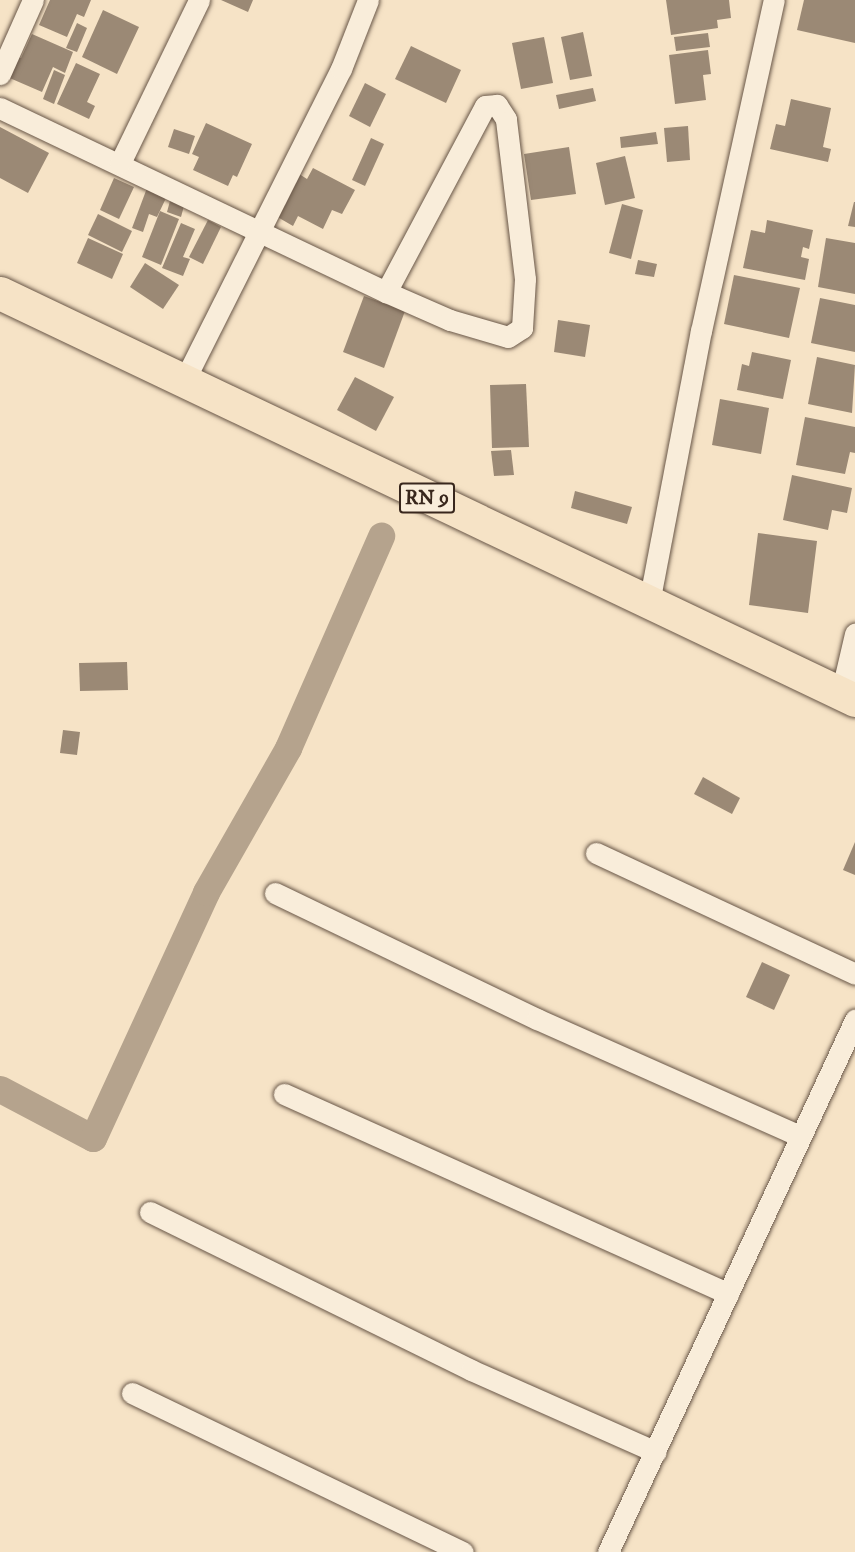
<!DOCTYPE html>
<html>
<head>
<meta charset="utf-8">
<style>
	body { margin:0 }
	#map { position:relative; width:855px; height:1552px; overflow:hidden; background:#f6e3c6; font-family:"IM FELL DW Pica",serif }
	div>[style] { position:absolute }
	.canal>* { height:27px; margin:-13.5px; padding:0 13.5px; transform-origin:13.5px; border-radius:13.5px; background:#b5a38d }
	.building>* { inset:0; background:#9b8975 }
	.roads { filter:drop-shadow(0 0 2px #685647) drop-shadow(0 0 2px #685647) }
	.minor>* { height:21px; margin:-10.5px; padding:0 10.5px; transform-origin:10.5px; border-radius:10.5px; background:#f9edda }
	.primary>* { height:33px; margin:-16.5px; padding:0 16.5px; transform-origin:16.5px; border-radius:16.5px; background:#f6e3c6 }
	span { translate:-50% -50%; white-space:nowrap; text-align:center; line-height:1.15; -webkit-text-stroke:5px #f9edda; paint-order:stroke }
	.shield-label span { padding:2px 4px; background:#f9edda; border:2px solid; border-radius:4px; -webkit-text-stroke-width:0 }
	.shield-label { font-size:20px; color:#38271d; font-weight:700 }
</style>
</head>
<body>
<div id="map">
	<div class="canal">
		<div style="left:0;top:1089px;width:105px;rotate:27.8deg"></div>
		<div style="left:93px;top:1138px;width:271px;rotate:-65.3deg"></div>
		<div style="left:206px;top:892px;width:166px;rotate:-60.3deg"></div>
		<div style="left:288px;top:748px;width:232px;rotate:-66.3deg"></div>
	</div>
	<div class="building">
		<div style="clip-path:polygon(50px 0,91px 0,84px 17px,77px 14px,67px 37px,39px 25px)"></div>
		<div style="clip-path:polygon(221px 0,253px 0,248px 12px)"></div>
		<div style="clip-path:polygon(666px 0,729px 0,731px 18px,717px 20px,718px 28px,671px 35px)"></div>
		<div style="clip-path:polygon(804px 0,855px 0,855px 43px,797px 30px)"></div>
		<div style="clip-path:polygon(103px 10px,139px 27px,117px 74px,82px 57px)"></div>
		<div style="clip-path:polygon(77px 23px,87px 28px,77px 52px,66px 48px)"></div>
		<div style="clip-path:polygon(583px 32px,592px 76px,570px 80px,561px 37px)"></div>
		<div style="clip-path:polygon(708px 33px,710px 47px,676px 51px,674px 37px)"></div>
		<div style="clip-path:polygon(32px 34px,73px 52px,65px 73px,53px 67px,42px 92px,5px 76px,14px 55px,21px 58px)"></div>
		<div style="clip-path:polygon(544px 37px,553px 83px,521px 89px,512px 43px)"></div>
		<div style="clip-path:polygon(411px 46px,461px 70px,446px 103px,395px 79px)"></div>
		<div style="clip-path:polygon(708px 50px,711px 74px,703px 75px,706px 100px,675px 104px,669px 55px)"></div>
		<div style="clip-path:polygon(76px 63px,100px 74px,87px 102px,95px 106px,89px 119px,57px 104px)"></div>
		<div style="clip-path:polygon(54px 70px,65px 75px,54px 104px,43px 99px)"></div>
		<div style="clip-path:polygon(365px 83px,386px 94px,370px 127px,349px 116px)"></div>
		<div style="clip-path:polygon(593px 88px,596px 101px,559px 109px,556px 95px)"></div>
		<div style="clip-path:polygon(791px 99px,831px 108px,823px 147px,831px 149px,828px 162px,770px 149px,776px 124px,785px 126px)"></div>
		<div style="clip-path:polygon(206px 123px,252px 144px,237px 177px,233px 175px,228px 186px,193px 170px,199px 157px,192px 154px)"></div>
		<div style="clip-path:polygon(688px 126px,690px 160px,667px 162px,664px 128px)"></div>
		<div style="clip-path:polygon(0 127px,49px 153px,28px 193px,0 178px)"></div>
		<div style="clip-path:polygon(174px 129px,195px 136px,189px 154px,168px 147px)"></div>
		<div style="clip-path:polygon(656px 132px,658px 144px,621px 148px,620px 137px)"></div>
		<div style="clip-path:polygon(371px 138px,384px 144px,365px 186px,352px 180px)"></div>
		<div style="clip-path:polygon(569px 147px,576px 194px,531px 200px,524px 154px)"></div>
		<div style="clip-path:polygon(625px 156px,635px 198px,605px 205px,596px 163px)"></div>
		<div style="clip-path:polygon(313px 168px,355px 190px,342px 214px,332px 210px,323px 229px,298px 216px,293px 226px,274px 215px,296px 172px,307px 179px)"></div>
		<div style="clip-path:polygon(114px 178px,134px 187px,119px 219px,100px 210px)"></div>
		<div style="clip-path:polygon(147px 188px,167px 196px,157px 217px,149px 214px,143px 232px,132px 228px)"></div>
		<div style="clip-path:polygon(170px 201px,184px 206px,181px 217px,167px 212px)"></div>
		<div style="clip-path:polygon(854px 202px,855px 202px,855px 227px,848px 226px)"></div>
		<div style="clip-path:polygon(622px 204px,643px 210px,631px 259px,609px 253px)"></div>
		<div style="clip-path:polygon(160px 211px,179px 219px,161px 265px,142px 257px)"></div>
		<div style="clip-path:polygon(98px 214px,132px 231px,122px 252px,88px 235px)"></div>
		<div style="clip-path:polygon(208px 220px,221px 227px,203px 264px,189px 257px)"></div>
		<div style="clip-path:polygon(767px 220px,813px 230px,809px 249px,803px 247px,801px 257px,809px 259px,805px 280px,743px 268px,751px 230px,765px 233px)"></div>
		<div style="clip-path:polygon(181px 223px,195px 229px,183px 257px,190px 259px,183px 276px,162px 268px)"></div>
		<div style="clip-path:polygon(88px 238px,123px 254px,112px 279px,77px 263px)"></div>
		<div style="clip-path:polygon(826px 238px,855px 243px,855px 294px,818px 287px)"></div>
		<div style="clip-path:polygon(638px 260px,657px 264px,654px 277px,635px 274px)"></div>
		<div style="clip-path:polygon(145px 263px,179px 285px,163px 309px,130px 287px)"></div>
		<div style="clip-path:polygon(734px 275px,800px 288px,789px 338px,724px 324px)"></div>
		<div style="clip-path:polygon(364px 296px,405px 311px,384px 368px,343px 352px)"></div>
		<div style="clip-path:polygon(820px 298px,855px 305px,855px 352px,811px 343px)"></div>
		<div style="clip-path:polygon(558px 320px,590px 325px,585px 357px,554px 352px)"></div>
		<div style="clip-path:polygon(752px 352px,791px 360px,783px 399px,737px 390px,742px 364px,749px 366px)"></div>
		<div style="clip-path:polygon(817px 357px,855px 365px,852px 413px,808px 404px)"></div>
		<div style="clip-path:polygon(355px 377px,394px 397px,376px 431px,337px 410px)"></div>
		<div style="clip-path:polygon(526px 384px,529px 447px,492px 448px,490px 385px)"></div>
		<div style="clip-path:polygon(720px 399px,769px 408px,761px 454px,712px 445px)"></div>
		<div style="clip-path:polygon(805px 417px,855px 427px,855px 453px,850px 452px,845px 474px,796px 465px)"></div>
		<div style="clip-path:polygon(511px 450px,514px 475px,494px 476px,491px 451px)"></div>
		<div style="clip-path:polygon(792px 475px,852px 488px,847px 513px,832px 510px,828px 530px,783px 520px)"></div>
		<div style="clip-path:polygon(575px 491px,632px 507px,627px 524px,571px 508px)"></div>
		<div style="clip-path:polygon(758px 533px,817px 541px,808px 613px,749px 605px)"></div>
		<div style="clip-path:polygon(127px 662px,128px 690px,80px 691px,79px 663px)"></div>
		<div style="clip-path:polygon(63px 730px,80px 732px,77px 755px,60px 753px)"></div>
		<div style="clip-path:polygon(703px 777px,740px 798px,732px 814px,694px 794px)"></div>
		<div style="clip-path:polygon(855px 842px,855px 875px,843px 870px)"></div>
		<div style="clip-path:polygon(762px 962px,790px 975px,774px 1010px,746px 997px)"></div>
	</div>
	<div class="roads">
		<div class="minor">
			<div style="left:0;top:74px;width:81px;rotate:-66deg"></div>
			<div style="left:0;top:108px;width:428px;rotate:25.5deg"></div>
			<div style="left:386px;top:292px;width:70px;rotate:23.6deg"></div>
			<div style="left:450px;top:320px;width:60px;rotate:16.3deg"></div>
			<div style="left:508px;top:337px;width:17px;rotate:-33deg"></div>
			<div style="left:522px;top:328px;width:49px;rotate:-86.5deg"></div>
			<div style="left:525px;top:279px;width:161px;rotate:-96.8deg"></div>
			<div style="left:506px;top:119px;width:17px;rotate:-123deg"></div>
			<div style="left:497px;top:105px;width:12px;rotate:175deg"></div>
			<div style="left:485px;top:106px;width:211px;rotate:118deg"></div>
			<div style="left:120px;top:163px;width:181px;rotate:-64.1deg"></div>
			<div style="left:183px;top:383px;width:352px;rotate:-63.3deg"></div>
			<div style="left:341px;top:69px;width:74px;rotate:-68.6deg"></div>
			<div style="left:649px;top:603px;width:277px;rotate:-79.2deg"></div>
			<div style="left:701px;top:331px;width:339px;rotate:-77.6deg"></div>
			<div style="left:841px;top:694px;width:62px;rotate:-76.9deg"></div>
			<div style="left:596px;top:853px;width:286px;rotate:25deg"></div>
			<div style="left:275px;top:893px;width:291px;rotate:25.7deg"></div>
			<div style="left:537px;top:1019px;width:288px;rotate:24deg"></div>
			<div style="left:284px;top:1094px;width:487px;rotate:24.2deg"></div>
			<div style="left:150px;top:1212px;width:358px;rotate:26.2deg"></div>
			<div style="left:471px;top:1370px;width:202px;rotate:23.9deg"></div>
			<div style="left:132px;top:1393px;width:367px;rotate:25.7deg"></div>
			<div style="left:608px;top:1552px;width:587px;rotate:-65.1deg"></div>
		</div>
		<div class="primary">
			<div style="left:0;top:293px;width:947px;rotate:25.46deg"></div>
		</div>
	</div>
	<div class="shield-label">
		<span style="left:427px;top:498px">RN 9</span>
	</div>
</div>
</body>
</html>
